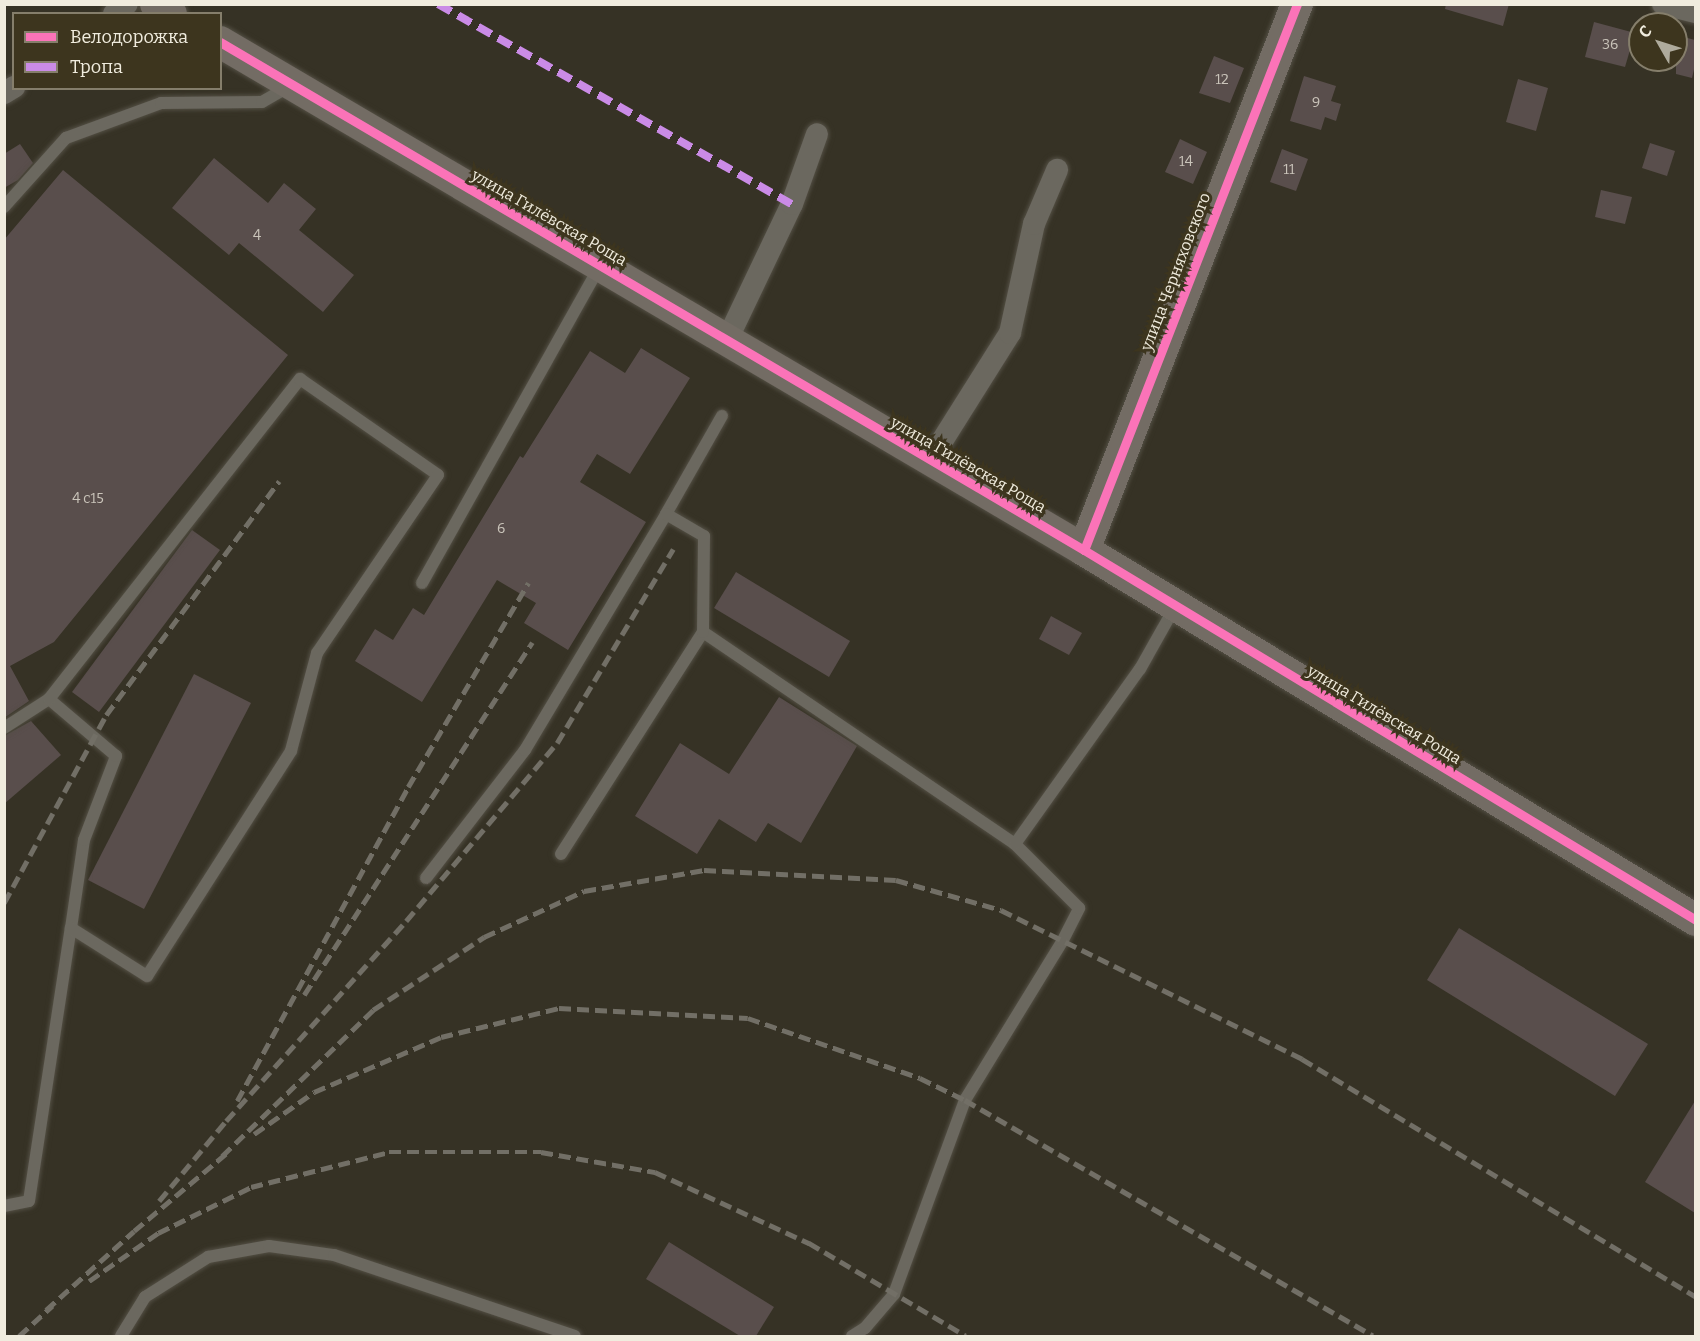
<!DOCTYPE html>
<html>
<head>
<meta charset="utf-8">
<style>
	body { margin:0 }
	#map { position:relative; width:1700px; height:1341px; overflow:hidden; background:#363225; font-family:Bitter,serif }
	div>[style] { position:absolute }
	.building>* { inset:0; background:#594e4c }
	.roads { filter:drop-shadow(0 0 2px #534f44) drop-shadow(0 0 2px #534f44) }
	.lane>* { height:12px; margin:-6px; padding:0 6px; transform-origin:6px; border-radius:6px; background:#6b685f }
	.street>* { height:22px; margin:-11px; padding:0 11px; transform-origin:11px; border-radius:11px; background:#6b685f }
	.secondary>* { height:32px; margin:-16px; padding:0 16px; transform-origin:16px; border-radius:16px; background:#736c64 }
	.rail>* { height:4.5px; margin-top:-2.25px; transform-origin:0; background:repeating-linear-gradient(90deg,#726f66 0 12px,transparent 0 18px) }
	.quiet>* { height:8px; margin-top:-4px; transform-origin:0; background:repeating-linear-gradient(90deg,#ca8be6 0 15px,transparent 0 23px) }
	.cycleway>* { height:9px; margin:-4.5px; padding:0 4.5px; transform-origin:4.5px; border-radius:4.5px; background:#fb73b8 }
	span { translate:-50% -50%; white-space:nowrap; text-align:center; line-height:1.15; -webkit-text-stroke:6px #3d351e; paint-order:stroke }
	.number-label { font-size:14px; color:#cac4ba }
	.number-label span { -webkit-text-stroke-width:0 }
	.street-label { font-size:16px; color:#f0ecde }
	.frame { position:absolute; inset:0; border:6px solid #f0ecde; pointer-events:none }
	.legend { position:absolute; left:12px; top:12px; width:210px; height:78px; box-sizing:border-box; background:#3d351e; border:2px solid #857e6b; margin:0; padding:8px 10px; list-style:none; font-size:18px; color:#f0ecde }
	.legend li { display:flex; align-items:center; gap:12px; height:30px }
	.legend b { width:30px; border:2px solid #857e6b }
	.north { position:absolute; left:1628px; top:12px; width:60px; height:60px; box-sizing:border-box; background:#3d351e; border:2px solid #857e6b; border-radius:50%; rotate:309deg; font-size:16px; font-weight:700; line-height:24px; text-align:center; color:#f0ecde }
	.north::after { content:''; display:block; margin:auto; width:21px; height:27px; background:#afab9d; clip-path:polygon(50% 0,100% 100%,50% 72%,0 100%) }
</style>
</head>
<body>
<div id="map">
	<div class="building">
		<div style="clip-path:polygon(1446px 4px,1509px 4px,1503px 26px,1445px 9px)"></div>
		<div style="clip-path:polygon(1594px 22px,1635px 33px,1625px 67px,1585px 57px)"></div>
		<div style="clip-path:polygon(1676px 35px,1695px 40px,1695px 65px,1692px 78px,1676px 74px)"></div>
		<div style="clip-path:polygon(1214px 56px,1244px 68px,1230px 103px,1199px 93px)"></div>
		<div style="clip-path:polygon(1304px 76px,1336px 86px,1331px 101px,1341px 104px,1336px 121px,1325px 117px,1321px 130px,1290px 121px)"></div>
		<div style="clip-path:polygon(1518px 79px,1548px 88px,1536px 131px,1506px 122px)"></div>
		<div style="clip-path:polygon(1180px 139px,1207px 152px,1193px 184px,1165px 172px)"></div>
		<div style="clip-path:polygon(1650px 143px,1675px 151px,1667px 176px,1642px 168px)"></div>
		<div style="clip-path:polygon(20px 144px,33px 163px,18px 180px,4px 188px,4px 154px)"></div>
		<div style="clip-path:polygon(1282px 149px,1308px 159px,1296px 191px,1270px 182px)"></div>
		<div style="clip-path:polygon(214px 158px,268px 203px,284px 183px,316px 209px,299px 230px,354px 275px,323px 312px,239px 243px,229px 255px,172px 208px)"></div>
		<div style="clip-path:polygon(63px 170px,288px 355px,54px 642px,10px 666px,29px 701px,4px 718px,4px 240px)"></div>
		<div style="clip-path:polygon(1601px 190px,1632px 197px,1625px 224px,1595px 217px)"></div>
		<div style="clip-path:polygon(641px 348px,690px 378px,630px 474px,597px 454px,580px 482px,646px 522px,568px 650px,524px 623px,536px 603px,497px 580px,422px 702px,355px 661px,375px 629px,393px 640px,413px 608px,424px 615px,520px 456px,523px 458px,590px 351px,625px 373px)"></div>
		<div style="clip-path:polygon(192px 530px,220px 550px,99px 712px,72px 692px)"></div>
		<div style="clip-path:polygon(736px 572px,850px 641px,829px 677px,714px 608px)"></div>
		<div style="clip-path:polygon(1051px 616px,1082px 633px,1069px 655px,1039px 639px)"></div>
		<div style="clip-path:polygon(194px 674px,251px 703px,144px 909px,88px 880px)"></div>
		<div style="clip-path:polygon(779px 697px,857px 746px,801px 843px,768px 823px,756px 842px,719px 819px,697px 854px,635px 816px,680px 743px,729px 774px)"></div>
		<div style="clip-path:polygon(31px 721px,61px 755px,4px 804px,4px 736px)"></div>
		<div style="clip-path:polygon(1459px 928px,1648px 1044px,1615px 1096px,1427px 980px)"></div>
		<div style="clip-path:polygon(1695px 1101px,1695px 1213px,1645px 1182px)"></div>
		<div style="clip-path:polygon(669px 1242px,774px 1307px,756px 1336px,740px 1336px,646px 1279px)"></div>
	</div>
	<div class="roads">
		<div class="lane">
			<div style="left:4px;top:207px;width:93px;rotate:-48.1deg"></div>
			<div style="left:66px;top:138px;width:101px;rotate:-20.2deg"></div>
			<div style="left:161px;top:103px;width:101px;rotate:-0.6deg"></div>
			<div style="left:262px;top:102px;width:34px;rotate:-30deg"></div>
			<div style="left:666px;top:514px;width:113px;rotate:-60.3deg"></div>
			<div style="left:422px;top:583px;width:362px;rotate:-60.7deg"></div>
			<div style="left:4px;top:728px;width:54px;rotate:-32.8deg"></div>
			<div style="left:561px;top:854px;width:264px;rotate:-57.4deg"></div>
			<div style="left:703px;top:632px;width:377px;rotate:34.2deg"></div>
			<div style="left:426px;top:878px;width:162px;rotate:-52.3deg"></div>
			<div style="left:525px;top:750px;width:275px;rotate:-59.1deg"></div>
			<div style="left:666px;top:514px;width:44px;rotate:30.1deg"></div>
			<div style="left:704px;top:536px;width:96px;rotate:90.6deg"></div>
			<div style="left:4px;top:1206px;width:25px;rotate:-11deg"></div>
			<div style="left:29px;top:1201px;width:276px;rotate:-81.3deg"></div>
			<div style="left:71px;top:928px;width:89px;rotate:-81.6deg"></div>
			<div style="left:84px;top:840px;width:90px;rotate:-69.1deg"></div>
			<div style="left:116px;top:756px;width:88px;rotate:-139.6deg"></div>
			<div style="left:49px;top:699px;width:407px;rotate:-51.9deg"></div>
			<div style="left:300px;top:379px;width:168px;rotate:34.8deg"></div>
			<div style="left:438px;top:475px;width:215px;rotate:124.2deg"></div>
			<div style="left:317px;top:653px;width:101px;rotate:104.9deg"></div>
			<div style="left:291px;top:751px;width:267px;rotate:122.6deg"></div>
			<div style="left:147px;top:976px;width:90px;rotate:-147.7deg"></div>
			<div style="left:121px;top:1336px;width:46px;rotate:-58.4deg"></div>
			<div style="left:145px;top:1297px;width:75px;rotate:-32.4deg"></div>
			<div style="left:208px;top:1257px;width:62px;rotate:-10.2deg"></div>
			<div style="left:269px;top:1246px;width:66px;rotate:7.9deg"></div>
			<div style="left:334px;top:1255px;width:254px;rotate:18.6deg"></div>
			<div style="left:852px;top:1336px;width:15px;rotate:-32deg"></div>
			<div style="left:865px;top:1328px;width:45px;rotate:-49.5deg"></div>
			<div style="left:894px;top:1294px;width:207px;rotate:-69.9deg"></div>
			<div style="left:965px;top:1100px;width:185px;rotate:-58.5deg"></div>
			<div style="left:1062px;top:942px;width:38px;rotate:-63deg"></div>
			<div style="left:1079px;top:908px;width:91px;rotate:-135deg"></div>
			<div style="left:1015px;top:844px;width:215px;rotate:-54.5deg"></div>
			<div style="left:1140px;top:669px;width:71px;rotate:-60.6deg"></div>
		</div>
		<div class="street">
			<div style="left:1663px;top:4px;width:34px;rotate:14deg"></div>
			<div style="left:114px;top:14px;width:16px;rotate:-38deg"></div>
			<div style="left:4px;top:93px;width:12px;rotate:-31deg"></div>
			<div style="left:727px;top:340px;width:151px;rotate:-64.5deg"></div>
			<div style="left:792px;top:204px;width:74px;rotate:-70.3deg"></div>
			<div style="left:930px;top:460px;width:150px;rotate:-57.8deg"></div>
			<div style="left:1010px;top:333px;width:112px;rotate:-77.6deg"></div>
			<div style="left:1034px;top:224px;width:59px;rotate:-66.9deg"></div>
		</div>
		<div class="secondary">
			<div style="left:156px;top:4px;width:18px;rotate:34deg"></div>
			<div style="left:220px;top:42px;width:1002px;rotate:30.45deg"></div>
			<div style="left:1084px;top:550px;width:715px;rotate:31.16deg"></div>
			<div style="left:1084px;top:550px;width:586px;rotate:-68.69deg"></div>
		</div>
	</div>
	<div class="rail">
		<div style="left:4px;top:903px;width:214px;rotate:-61.5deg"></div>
		<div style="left:106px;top:715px;width:291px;rotate:-53.5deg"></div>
		<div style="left:304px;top:995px;width:420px;rotate:-57.1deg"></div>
		<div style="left:237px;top:1101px;width:358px;rotate:-61.4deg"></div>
		<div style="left:408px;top:787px;width:237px;rotate:-59.5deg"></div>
		<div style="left:254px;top:1134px;width:73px;rotate:-35deg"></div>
		<div style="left:314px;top:1092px;width:138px;rotate:-23.4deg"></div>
		<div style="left:441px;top:1037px;width:122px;rotate:-13.8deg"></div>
		<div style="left:559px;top:1008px;width:189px;rotate:3deg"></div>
		<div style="left:748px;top:1018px;width:182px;rotate:19.2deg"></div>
		<div style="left:920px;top:1078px;width:50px;rotate:26.1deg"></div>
		<div style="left:965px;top:1100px;width:471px;rotate:30deg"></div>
		<div style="left:222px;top:1156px;width:210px;rotate:-44deg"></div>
		<div style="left:373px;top:1010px;width:133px;rotate:-33.3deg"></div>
		<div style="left:484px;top:937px;width:110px;rotate:-24.7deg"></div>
		<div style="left:584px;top:891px;width:122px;rotate:-9.9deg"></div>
		<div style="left:704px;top:870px;width:192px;rotate:3deg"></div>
		<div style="left:896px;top:880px;width:109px;rotate:15.9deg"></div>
		<div style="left:1001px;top:910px;width:336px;rotate:26.3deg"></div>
		<div style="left:1302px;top:1059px;width:460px;rotate:31.1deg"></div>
		<div style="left:159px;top:1201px;width:104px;rotate:-50.1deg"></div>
		<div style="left:226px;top:1121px;width:269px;rotate:-48deg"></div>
		<div style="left:406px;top:921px;width:233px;rotate:-49.7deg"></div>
		<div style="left:557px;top:743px;width:226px;rotate:-59.1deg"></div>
		<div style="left:89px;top:1281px;width:84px;rotate:-34.8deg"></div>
		<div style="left:158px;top:1233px;width:104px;rotate:-26.3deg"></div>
		<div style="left:251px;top:1187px;width:142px;rotate:-14.2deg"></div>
		<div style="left:389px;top:1152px;width:152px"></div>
		<div style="left:541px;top:1152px;width:116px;rotate:10deg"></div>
		<div style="left:655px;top:1172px;width:170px;rotate:24.8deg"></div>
		<div style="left:809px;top:1243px;width:182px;rotate:30.6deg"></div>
		<div style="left:46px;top:1310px;width:118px;rotate:-41.9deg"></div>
		<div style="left:134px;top:1231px;width:124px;rotate:-40.1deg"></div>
		<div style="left:19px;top:1336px;width:45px;rotate:-42.3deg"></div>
	</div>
	<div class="quiet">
		<div style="left:438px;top:4px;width:407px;rotate:29.5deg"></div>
	</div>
	<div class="cycleway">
		<div style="left:220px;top:42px;width:1002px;rotate:30.45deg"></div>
		<div style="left:1084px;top:550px;width:715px;rotate:31.16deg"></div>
		<div style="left:1084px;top:550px;width:586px;rotate:-68.69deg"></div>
	</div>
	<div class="number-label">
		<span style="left:1610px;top:45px">36</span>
		<span style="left:1222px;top:80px">12</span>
		<span style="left:1316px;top:103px">9</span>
		<span style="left:1186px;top:162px">14</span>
		<span style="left:1289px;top:170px">11</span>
		<span style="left:257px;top:236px">4</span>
		<span style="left:88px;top:499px">4 с15</span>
		<span style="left:501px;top:529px">6</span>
	</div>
	<div class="street-label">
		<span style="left:549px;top:218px;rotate:30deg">улица Гилёвская Роща</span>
		<span style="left:1176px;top:272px;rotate:-69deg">улица Черняховского</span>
		<span style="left:968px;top:465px;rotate:30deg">улица Гилёвская Роща</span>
		<span style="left:1384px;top:715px;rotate:31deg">улица Гилёвская Роща</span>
	</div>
	<div class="frame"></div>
	<ul class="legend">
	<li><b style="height:8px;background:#fb73b8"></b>Велодорожка</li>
	<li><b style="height:8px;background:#ca8be6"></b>Тропа</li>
	</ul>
	<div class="north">С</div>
</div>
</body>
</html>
